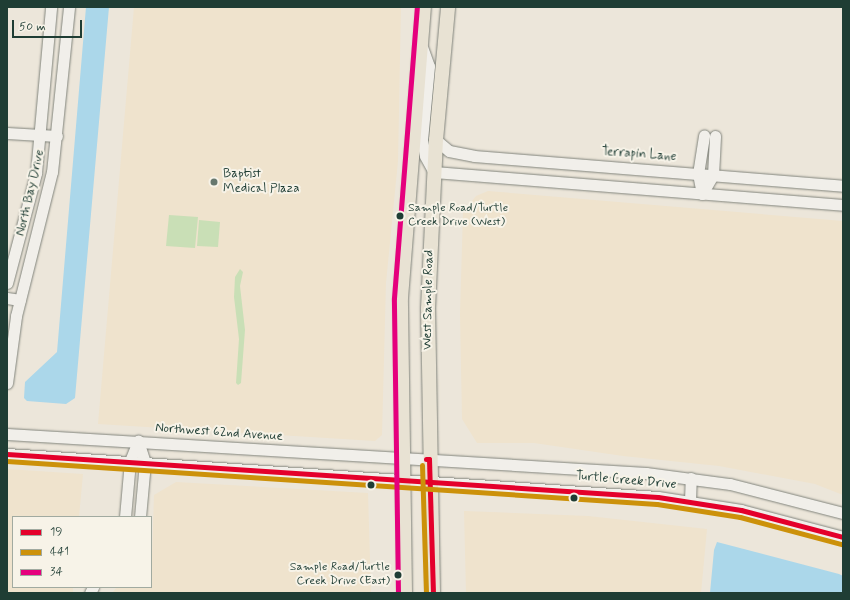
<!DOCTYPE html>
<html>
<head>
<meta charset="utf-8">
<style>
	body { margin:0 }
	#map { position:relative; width:850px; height:600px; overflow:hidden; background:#ece6da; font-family:Mynerve,sans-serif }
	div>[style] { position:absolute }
	.built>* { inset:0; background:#efe3cd }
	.green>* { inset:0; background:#c9dfb6 }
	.water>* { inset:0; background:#abd7ea }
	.roads { filter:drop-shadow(0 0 1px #81847c) drop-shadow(0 0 1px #81847c) }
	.minor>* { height:11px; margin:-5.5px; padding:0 5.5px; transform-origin:5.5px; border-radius:5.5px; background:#f1efea }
	.major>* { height:14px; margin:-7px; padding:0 7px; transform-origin:7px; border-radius:7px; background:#e8e2d3 }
	.bus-1>* { height:5px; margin:-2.5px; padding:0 2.5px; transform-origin:2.5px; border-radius:2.5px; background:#e4002b }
	.bus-2>* { height:5px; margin:-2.5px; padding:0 2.5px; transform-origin:2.5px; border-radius:2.5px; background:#cc910a }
	.bus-3>* { height:5px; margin:-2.5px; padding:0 2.5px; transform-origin:2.5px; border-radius:2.5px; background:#e5007d }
	.dots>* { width:11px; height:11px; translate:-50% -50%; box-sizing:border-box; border:2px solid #f7f3e8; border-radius:50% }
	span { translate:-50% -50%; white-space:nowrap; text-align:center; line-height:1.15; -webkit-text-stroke:4px #f7f3e8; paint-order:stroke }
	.bus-label { font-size:12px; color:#1f3d34 }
	.left { translate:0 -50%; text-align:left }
	.right { translate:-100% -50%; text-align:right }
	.street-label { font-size:13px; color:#1f3d34 }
	.poi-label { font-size:13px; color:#1f3d34 }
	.frame { position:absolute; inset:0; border:8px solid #1f3d34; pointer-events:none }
	.legend { position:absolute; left:12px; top:516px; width:140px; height:72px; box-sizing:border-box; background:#f7f3e8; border:1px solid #a1aaa0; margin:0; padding:5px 7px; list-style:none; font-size:12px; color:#1f3d34 }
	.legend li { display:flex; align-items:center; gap:8px; height:20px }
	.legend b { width:20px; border:1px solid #a1aaa0 }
	.scale { position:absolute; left:12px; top:20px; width:70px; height:18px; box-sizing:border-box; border:2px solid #1f3d34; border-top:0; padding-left:5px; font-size:12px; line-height:14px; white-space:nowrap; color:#1f3d34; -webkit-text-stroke:3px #f7f3e8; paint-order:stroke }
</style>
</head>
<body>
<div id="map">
	<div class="built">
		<div style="clip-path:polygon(134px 7px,401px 7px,398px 161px,386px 283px,382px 435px,375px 441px,98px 424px)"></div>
		<div style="clip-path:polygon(488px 191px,843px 221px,843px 495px,815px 484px,719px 466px,623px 456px,534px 443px,477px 443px,462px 419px,460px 314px,463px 212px,476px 196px)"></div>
		<div style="clip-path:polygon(7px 469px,83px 474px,79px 517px,13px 517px,13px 587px,73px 587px,73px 593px,7px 593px)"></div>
		<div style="clip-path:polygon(176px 482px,368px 493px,371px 593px,112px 593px,117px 587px,151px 587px,154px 495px)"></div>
		<div style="clip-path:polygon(464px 511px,588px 516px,707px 529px,701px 593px,466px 593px)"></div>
	</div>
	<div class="green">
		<div style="clip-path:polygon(169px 215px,198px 217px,195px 248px,166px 246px)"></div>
		<div style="clip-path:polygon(199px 220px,220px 222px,218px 247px,197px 246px)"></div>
		<div style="clip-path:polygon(240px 269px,243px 272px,240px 286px,245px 330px,241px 383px,238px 385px,236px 383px,239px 339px,234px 297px,235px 277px)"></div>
	</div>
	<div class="water">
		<div style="clip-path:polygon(86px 7px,109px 7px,75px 398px,66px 404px,27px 401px,24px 398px,25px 382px,57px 352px)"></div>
		<div style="clip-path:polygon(717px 542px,839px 574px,843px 576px,843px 593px,710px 593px,714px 550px)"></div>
	</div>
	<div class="roads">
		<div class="minor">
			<div style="left:422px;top:47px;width:20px;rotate:70deg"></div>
			<div style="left:429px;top:66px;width:74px;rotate:95.4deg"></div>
			<div style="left:422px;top:140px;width:16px;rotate:79deg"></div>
			<div style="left:425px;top:156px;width:18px;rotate:61deg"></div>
			<div style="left:434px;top:172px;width:410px;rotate:4.6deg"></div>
			<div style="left:7px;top:133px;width:50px;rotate:3.4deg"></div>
			<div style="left:436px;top:140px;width:17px;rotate:40deg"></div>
			<div style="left:449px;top:151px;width:25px;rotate:11deg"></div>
			<div style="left:474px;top:156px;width:370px;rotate:4.6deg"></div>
			<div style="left:702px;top:194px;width:22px;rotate:-60deg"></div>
			<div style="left:713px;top:175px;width:39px;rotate:-87deg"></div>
			<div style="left:702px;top:194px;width:20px;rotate:-101deg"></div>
			<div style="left:698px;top:174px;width:39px;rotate:-81deg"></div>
			<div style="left:7px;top:283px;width:114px;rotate:-75.2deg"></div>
			<div style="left:36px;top:173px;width:167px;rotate:-84.8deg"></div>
			<div style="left:7px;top:298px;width:13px;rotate:9deg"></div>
			<div style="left:7px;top:383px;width:68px;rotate:-82.3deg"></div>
			<div style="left:16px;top:316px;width:148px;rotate:-76deg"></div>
			<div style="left:52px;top:172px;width:166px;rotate:-84.1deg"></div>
			<div style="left:7px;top:434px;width:640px;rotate:3.49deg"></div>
			<div style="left:646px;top:473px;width:85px;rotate:7.5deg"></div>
			<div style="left:730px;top:484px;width:117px;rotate:14.4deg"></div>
			<div style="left:138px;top:441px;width:22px;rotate:72deg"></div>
			<div style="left:145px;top:462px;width:55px;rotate:95.2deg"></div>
			<div style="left:7px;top:454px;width:652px;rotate:3.78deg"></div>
			<div style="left:658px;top:497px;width:84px;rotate:8.9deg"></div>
			<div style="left:741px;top:510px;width:106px;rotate:14.8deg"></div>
			<div style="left:690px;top:501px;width:23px;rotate:-88deg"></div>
			<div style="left:125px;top:517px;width:56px;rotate:-84.9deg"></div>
			<div style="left:130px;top:461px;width:22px;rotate:-68deg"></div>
			<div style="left:90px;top:593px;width:7px;rotate:-63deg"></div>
		</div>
		<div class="major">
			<div style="left:405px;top:593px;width:295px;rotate:-90.8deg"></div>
			<div style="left:401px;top:298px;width:292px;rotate:-85.5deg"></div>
			<div style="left:433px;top:593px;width:284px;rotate:-91deg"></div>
			<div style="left:428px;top:309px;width:169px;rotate:-87.3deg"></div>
			<div style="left:436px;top:140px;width:134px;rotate:-84.8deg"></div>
		</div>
	</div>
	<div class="bus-1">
		<div style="left:7px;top:454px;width:652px;rotate:3.78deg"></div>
		<div style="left:658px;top:497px;width:84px;rotate:8.9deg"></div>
		<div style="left:741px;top:510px;width:106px;rotate:14.8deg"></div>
		<div style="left:426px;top:459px;width:3px"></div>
		<div style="left:429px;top:459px;width:134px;rotate:88.3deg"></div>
	</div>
	<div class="bus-2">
		<div style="left:7px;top:461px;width:651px;rotate:3.78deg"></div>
		<div style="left:657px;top:504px;width:84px;rotate:8.9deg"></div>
		<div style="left:740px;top:517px;width:105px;rotate:15deg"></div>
		<div style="left:422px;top:465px;width:128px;rotate:88.2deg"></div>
	</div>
	<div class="bus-3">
		<div style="left:398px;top:593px;width:295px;rotate:-90.8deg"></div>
		<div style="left:394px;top:298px;width:292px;rotate:-85.5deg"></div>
	</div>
	<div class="dots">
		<div style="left:214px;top:182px;background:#67786e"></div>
		<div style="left:400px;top:216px;background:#1f3d34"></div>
		<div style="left:371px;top:485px;background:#1f3d34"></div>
		<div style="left:574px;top:498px;background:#1f3d34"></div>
		<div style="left:398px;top:575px;background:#1f3d34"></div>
	</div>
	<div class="bus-label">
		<span class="left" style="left:408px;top:216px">Sample Road/Turtle<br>Creek Drive (West)</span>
		<span class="right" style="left:390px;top:575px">Sample Road/Turtle<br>Creek Drive (East)</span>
	</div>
	<div class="street-label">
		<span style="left:639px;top:155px;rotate:4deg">Terrapin Lane</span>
		<span style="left:31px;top:193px;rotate:-77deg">North Bay Drive</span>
		<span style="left:429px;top:300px;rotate:-89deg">West Sample Road</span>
		<span style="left:219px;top:433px;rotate:4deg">Northwest 62nd Avenue</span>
		<span style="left:626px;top:481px;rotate:5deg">Turtle Creek Drive</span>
	</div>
	<div class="poi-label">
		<span class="left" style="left:223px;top:182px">Baptist<br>Medical Plaza</span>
	</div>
	<div class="frame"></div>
	<ul class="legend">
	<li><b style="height:5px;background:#e4002b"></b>19</li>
	<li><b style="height:5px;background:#cc910a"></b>441</li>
	<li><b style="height:5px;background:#e5007d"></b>34</li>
	</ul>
	<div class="scale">50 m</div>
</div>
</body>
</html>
